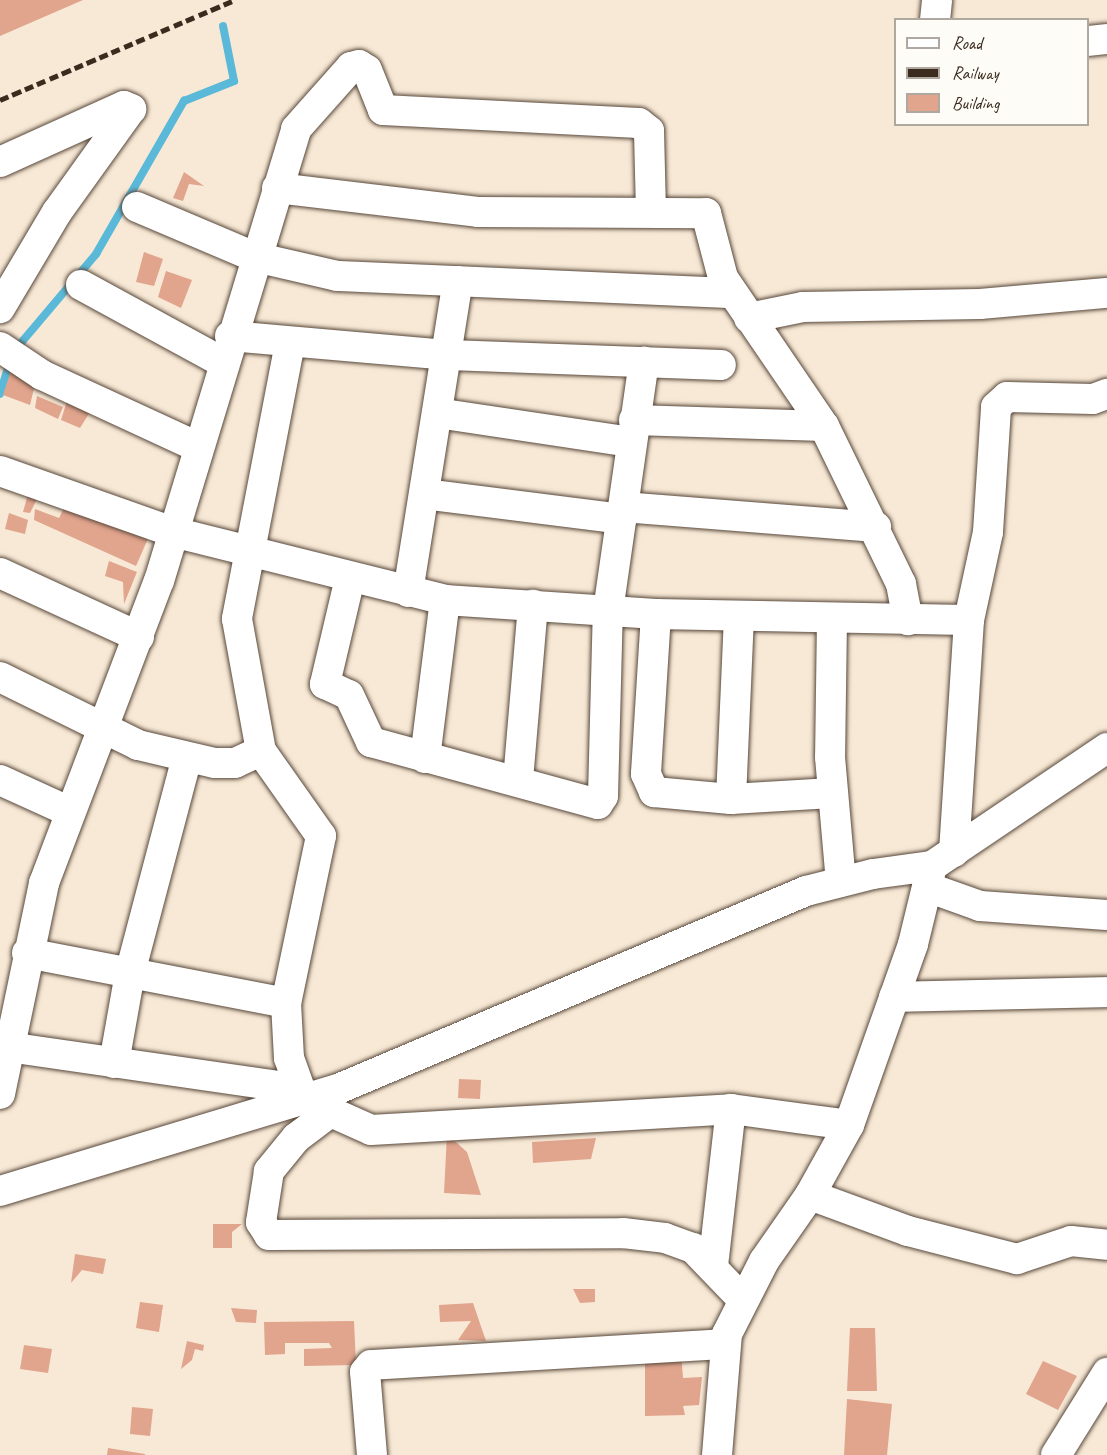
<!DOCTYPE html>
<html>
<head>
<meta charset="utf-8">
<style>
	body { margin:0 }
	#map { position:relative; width:1107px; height:1455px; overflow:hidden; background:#f8e9d6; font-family:Caveat,sans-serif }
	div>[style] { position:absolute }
	.stream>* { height:8px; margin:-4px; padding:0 4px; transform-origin:4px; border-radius:4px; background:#5ab9d8 }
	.building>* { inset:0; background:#e1a48d }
	.roads { filter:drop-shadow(0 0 2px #57473a) drop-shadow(0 0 2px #57473a) }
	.minor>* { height:30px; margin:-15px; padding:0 15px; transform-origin:15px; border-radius:15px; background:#fff }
	.rail>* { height:4.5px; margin-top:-2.25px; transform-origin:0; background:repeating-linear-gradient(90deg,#3b2a1e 0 9px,transparent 0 13.5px) }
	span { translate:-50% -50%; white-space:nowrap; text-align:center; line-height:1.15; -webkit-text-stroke:4.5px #fdfcf7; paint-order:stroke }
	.legend { position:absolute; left:894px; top:18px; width:195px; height:108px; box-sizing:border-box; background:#fdfcf7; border:2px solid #afa8a0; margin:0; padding:8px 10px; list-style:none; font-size:18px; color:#3b2a1e }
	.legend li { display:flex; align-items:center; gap:12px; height:30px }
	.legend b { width:30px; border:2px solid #afa8a0 }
</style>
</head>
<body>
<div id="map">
	<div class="stream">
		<div style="left:15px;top:350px;width:126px;rotate:-49.8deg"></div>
		<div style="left:96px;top:254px;width:177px;rotate:-60.1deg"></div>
		<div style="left:184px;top:101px;width:54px;rotate:-21.8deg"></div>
		<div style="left:234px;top:81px;width:56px;rotate:-101.3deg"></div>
		<div style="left:0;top:394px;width:34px;rotate:-73deg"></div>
	</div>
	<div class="building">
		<div style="clip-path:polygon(0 0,83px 0,0 36px)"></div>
		<div style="clip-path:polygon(184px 172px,204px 186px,189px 184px,183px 201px,173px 198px)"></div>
		<div style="clip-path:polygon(144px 252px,163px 259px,154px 286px,136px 282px)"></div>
		<div style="clip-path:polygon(166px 271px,192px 280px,181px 308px,158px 297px)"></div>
		<div style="clip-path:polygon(13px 364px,37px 376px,30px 405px,3px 395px)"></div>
		<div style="clip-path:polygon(70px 391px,95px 404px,80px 428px,61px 420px)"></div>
		<div style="clip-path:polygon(37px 396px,63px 407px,58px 419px,35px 408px)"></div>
		<div style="clip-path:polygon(30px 487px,42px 489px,30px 513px,23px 512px)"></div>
		<div style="clip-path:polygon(68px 500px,150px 534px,136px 566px,34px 520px,35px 509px,59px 518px)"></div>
		<div style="clip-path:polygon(9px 513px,28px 520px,25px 534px,5px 529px)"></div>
		<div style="clip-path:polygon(109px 561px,137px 572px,124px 604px,123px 582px,105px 576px)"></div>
		<div style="clip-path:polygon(459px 1079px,481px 1080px,480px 1099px,458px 1098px)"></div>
		<div style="clip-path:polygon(447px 1134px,467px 1152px,481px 1195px,444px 1193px)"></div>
		<div style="clip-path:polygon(596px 1138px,591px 1159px,533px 1163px,532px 1142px)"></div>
		<div style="clip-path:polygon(213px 1224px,242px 1224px,232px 1232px,232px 1248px,213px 1248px)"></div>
		<div style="clip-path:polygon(75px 1254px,106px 1259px,103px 1274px,82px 1270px,71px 1283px)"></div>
		<div style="clip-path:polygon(573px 1289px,595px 1289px,595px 1302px,580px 1303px)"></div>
		<div style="clip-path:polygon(140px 1302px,163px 1305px,159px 1332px,136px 1328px)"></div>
		<div style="clip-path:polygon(473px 1303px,486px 1341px,458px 1340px,471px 1321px,440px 1322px,439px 1305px)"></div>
		<div style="clip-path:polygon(231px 1308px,257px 1310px,256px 1323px,236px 1322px)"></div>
		<div style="clip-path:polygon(354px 1321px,356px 1365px,304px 1366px,304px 1349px,332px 1348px,329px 1343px,285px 1343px,285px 1354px,265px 1355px,264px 1322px)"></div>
		<div style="clip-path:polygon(850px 1328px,875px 1328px,877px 1391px,847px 1391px)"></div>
		<div style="clip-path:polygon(187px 1341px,204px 1345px,203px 1351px,195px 1349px,192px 1360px,181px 1369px)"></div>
		<div style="clip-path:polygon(24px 1345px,52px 1349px,48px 1373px,20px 1369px)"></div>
		<div style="clip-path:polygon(681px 1352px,683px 1378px,702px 1377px,699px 1405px,683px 1406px,685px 1415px,645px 1416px,645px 1354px)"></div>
		<div style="clip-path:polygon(1043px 1361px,1077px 1376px,1058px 1410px,1026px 1394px)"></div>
		<div style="clip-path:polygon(847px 1399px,892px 1404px,887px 1455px,844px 1455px)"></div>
		<div style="clip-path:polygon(132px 1407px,153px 1409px,150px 1436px,130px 1434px)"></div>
		<div style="clip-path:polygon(108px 1448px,145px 1454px,145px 1455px,107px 1455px)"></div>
	</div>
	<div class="roads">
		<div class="minor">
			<div style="left:935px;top:20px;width:20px;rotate:-84deg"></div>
			<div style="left:1088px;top:41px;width:19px;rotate:-6deg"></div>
			<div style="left:0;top:162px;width:136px;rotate:-24.3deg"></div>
			<div style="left:124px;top:106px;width:8px;rotate:23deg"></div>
			<div style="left:131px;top:109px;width:127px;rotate:125.7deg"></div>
			<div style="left:57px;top:212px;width:112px;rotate:120.7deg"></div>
			<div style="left:277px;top:188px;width:202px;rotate:6.8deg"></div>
			<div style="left:478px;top:212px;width:228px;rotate:0.3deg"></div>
			<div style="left:706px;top:213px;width:67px;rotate:75.3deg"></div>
			<div style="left:723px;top:278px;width:179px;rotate:55.7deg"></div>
			<div style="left:824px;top:426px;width:176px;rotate:64deg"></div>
			<div style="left:901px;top:584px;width:37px;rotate:79deg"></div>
			<div style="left:137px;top:207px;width:128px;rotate:23deg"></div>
			<div style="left:255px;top:257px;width:84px;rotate:13deg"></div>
			<div style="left:337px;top:276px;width:394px;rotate:2.5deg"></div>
			<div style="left:81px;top:285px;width:161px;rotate:28.6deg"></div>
			<div style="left:749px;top:318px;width:55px;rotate:-11.5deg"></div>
			<div style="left:803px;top:307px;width:177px;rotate:-1deg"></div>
			<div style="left:980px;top:304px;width:127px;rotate:-5deg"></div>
			<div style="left:230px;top:336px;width:220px;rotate:5deg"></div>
			<div style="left:449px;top:355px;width:272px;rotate:2.1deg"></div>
			<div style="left:290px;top:343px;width:281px;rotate:100.9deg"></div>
			<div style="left:237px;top:619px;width:134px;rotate:79.7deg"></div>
			<div style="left:261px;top:751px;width:104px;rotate:54.8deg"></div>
			<div style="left:321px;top:836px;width:171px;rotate:101.8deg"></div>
			<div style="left:286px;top:1003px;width:55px;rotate:86.9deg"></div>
			<div style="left:289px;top:1058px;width:45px;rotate:70.3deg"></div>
			<div style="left:304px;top:1100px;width:73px;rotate:24.1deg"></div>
			<div style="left:371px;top:1130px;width:361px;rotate:-3.3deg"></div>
			<div style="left:731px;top:1109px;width:119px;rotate:7.7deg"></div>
			<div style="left:0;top:347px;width:50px;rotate:33.7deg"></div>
			<div style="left:42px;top:375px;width:172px;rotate:24.8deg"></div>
			<div style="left:437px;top:413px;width:195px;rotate:8.5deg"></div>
			<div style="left:634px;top:420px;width:190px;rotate:1.8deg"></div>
			<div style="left:0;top:471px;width:183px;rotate:19.4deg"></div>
			<div style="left:173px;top:532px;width:280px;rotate:14deg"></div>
			<div style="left:445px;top:600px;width:211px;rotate:3.8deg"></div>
			<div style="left:656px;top:614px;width:313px;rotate:1.1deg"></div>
			<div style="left:424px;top:494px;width:199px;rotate:7.2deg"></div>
			<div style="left:623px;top:507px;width:254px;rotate:4.5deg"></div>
			<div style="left:0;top:573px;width:153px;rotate:24.7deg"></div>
			<div style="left:350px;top:578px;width:109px;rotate:103.3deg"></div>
			<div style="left:325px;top:684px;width:26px;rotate:25deg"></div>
			<div style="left:349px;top:695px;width:52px;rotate:64.9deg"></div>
			<div style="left:371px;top:742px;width:235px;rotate:15.3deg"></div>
			<div style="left:598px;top:804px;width:9px;rotate:-58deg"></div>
			<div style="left:603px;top:796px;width:185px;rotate:-88.5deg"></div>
			<div style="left:608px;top:611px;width:252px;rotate:-81.8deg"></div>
			<div style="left:408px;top:592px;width:315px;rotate:-80.9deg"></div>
			<div style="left:656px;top:614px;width:160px;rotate:93.6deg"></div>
			<div style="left:646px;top:774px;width:20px;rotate:66deg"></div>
			<div style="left:654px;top:792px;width:77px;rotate:5.2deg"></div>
			<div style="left:731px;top:799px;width:101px;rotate:-3.4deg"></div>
			<div style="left:832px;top:619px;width:138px;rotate:90.8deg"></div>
			<div style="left:830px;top:757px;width:125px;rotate:85deg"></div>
			<div style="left:0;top:677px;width:154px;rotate:26.2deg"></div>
			<div style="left:138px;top:745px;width:79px;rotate:13.2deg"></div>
			<div style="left:215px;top:763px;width:20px"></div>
			<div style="left:235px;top:763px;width:29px;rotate:-25deg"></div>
			<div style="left:425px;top:758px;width:159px;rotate:-82.8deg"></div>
			<div style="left:0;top:780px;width:75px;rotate:24.5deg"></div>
			<div style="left:518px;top:780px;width:176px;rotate:-85.1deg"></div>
			<div style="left:731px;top:799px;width:182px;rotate:-87.5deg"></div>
			<div style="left:954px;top:852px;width:232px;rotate:-86.3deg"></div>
			<div style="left:969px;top:620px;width:90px;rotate:-77.8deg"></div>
			<div style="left:988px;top:532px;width:125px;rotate:-86.3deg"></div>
			<div style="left:996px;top:407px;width:15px;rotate:-42deg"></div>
			<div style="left:1007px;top:397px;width:86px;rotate:1.3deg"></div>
			<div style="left:1093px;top:399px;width:15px;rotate:-20deg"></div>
			<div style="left:927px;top:887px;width:56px;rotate:19.7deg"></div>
			<div style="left:980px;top:906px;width:127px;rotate:4.1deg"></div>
			<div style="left:27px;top:953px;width:264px;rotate:10.9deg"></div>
			<div style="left:894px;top:997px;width:213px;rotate:-1.3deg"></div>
			<div style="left:8px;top:1047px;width:295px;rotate:8.2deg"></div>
			<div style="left:114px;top:1063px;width:91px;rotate:-79.9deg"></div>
			<div style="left:130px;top:973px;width:223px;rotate:-75.2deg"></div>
			<div style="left:0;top:1094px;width:216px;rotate:-78.2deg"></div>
			<div style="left:44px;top:883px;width:323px;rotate:-69.2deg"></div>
			<div style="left:159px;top:581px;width:472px;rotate:-73.1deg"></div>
			<div style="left:296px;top:129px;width:83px;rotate:-48.4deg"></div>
			<div style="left:351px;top:67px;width:8px;rotate:-14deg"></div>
			<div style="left:359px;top:65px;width:9px;rotate:32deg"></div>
			<div style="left:367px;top:70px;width:43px;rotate:68.2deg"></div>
			<div style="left:383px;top:110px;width:256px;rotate:2.9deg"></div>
			<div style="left:639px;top:123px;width:13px;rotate:39deg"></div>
			<div style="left:649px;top:131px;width:81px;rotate:88.6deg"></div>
			<div style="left:329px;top:1113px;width:41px;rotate:142.9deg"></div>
			<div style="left:296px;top:1138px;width:43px;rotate:129.3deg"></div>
			<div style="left:269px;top:1171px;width:52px;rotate:98.9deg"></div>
			<div style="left:261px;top:1222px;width:15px;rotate:58deg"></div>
			<div style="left:269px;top:1235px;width:354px;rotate:-0.3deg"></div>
			<div style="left:623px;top:1233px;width:42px;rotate:6.8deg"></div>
			<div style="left:665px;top:1238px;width:30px;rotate:20deg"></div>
			<div style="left:693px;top:1248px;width:71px;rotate:46.1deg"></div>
			<div style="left:0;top:1191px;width:353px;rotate:-16.8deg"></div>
			<div style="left:338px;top:1089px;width:508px;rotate:-22.93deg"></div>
			<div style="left:806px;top:891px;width:69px;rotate:-14.2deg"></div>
			<div style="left:873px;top:874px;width:60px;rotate:-7.7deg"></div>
			<div style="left:932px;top:866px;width:211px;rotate:-34deg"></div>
			<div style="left:810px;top:1195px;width:104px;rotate:20.2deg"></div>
			<div style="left:908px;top:1231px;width:113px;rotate:14.4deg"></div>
			<div style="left:1017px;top:1259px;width:57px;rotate:-18.4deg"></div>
			<div style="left:1071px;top:1241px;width:36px;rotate:6deg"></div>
			<div style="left:713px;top:1266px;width:158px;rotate:-83.5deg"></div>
			<div style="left:372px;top:1455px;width:83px;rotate:-94.8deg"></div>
			<div style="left:365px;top:1372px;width:9px;rotate:-49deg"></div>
			<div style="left:371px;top:1365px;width:354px;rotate:-3.4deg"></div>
			<div style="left:717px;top:1455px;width:121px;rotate:-85.3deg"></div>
			<div style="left:727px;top:1334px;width:82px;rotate:-63.1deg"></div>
			<div style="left:764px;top:1261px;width:80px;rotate:-55.1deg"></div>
			<div style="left:810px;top:1195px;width:80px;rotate:-60.9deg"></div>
			<div style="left:849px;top:1125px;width:192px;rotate:-70.5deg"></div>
			<div style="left:913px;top:944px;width:80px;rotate:-76.3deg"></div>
			<div style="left:1056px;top:1455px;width:97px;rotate:-58.1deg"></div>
		</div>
	</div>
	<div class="rail">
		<div style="left:0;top:100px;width:254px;rotate:-23.1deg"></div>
	</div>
	<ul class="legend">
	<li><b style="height:8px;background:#fff"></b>Road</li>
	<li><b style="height:8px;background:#3b2a1e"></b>Railway</li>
	<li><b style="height:16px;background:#e1a48d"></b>Building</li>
	</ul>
</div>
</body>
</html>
